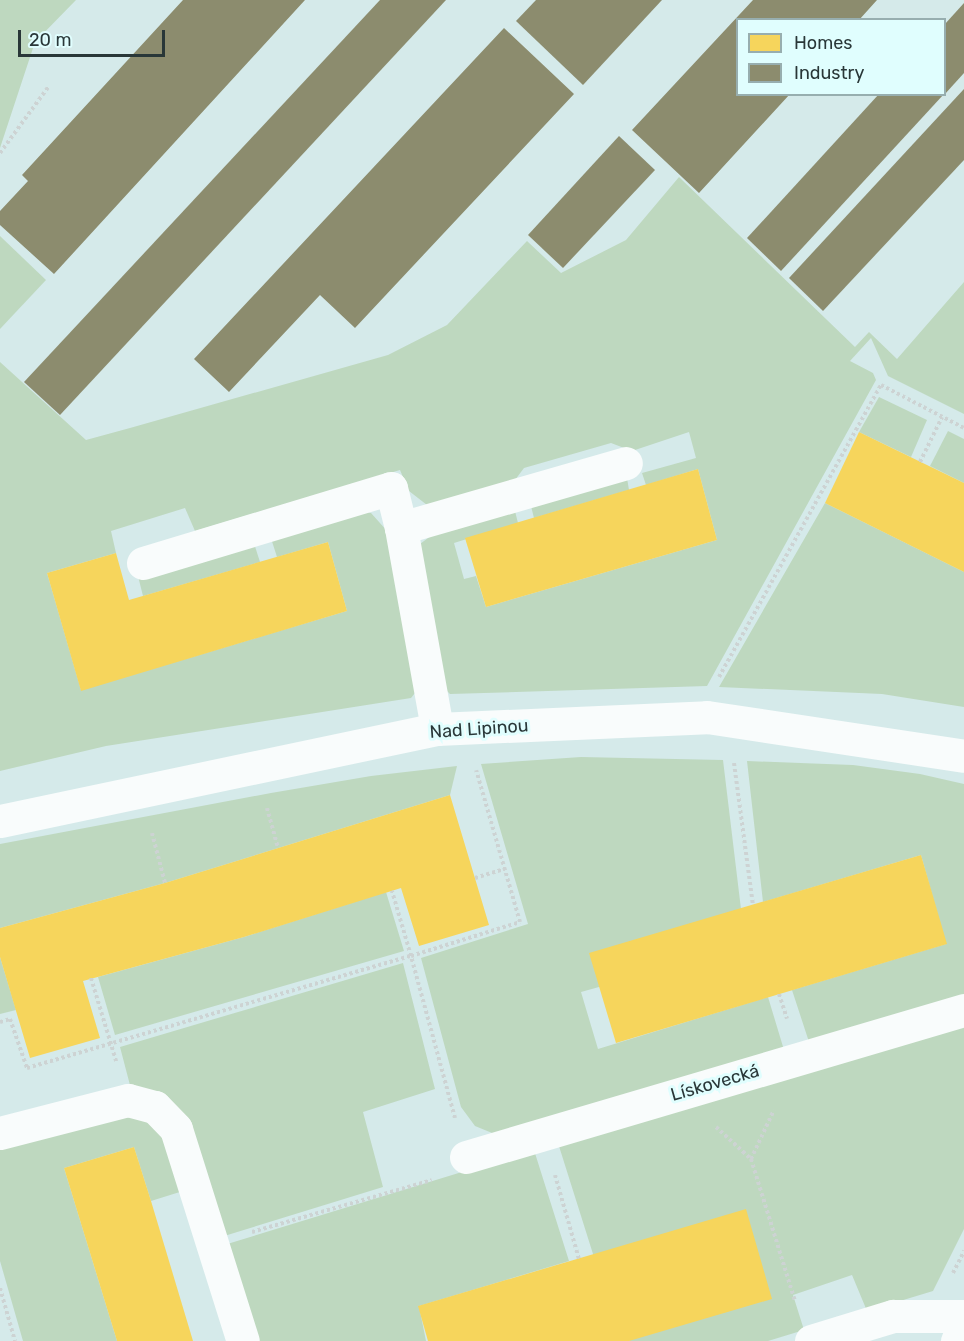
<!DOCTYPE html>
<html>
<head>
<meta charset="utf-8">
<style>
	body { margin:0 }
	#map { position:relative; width:964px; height:1341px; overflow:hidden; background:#d5eaea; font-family:Rubik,sans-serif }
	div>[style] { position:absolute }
	.green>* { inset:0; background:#bed8bf }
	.homes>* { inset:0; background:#f6d55c }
	.industry>* { inset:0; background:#8c8c6e }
	.path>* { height:4px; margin-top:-2px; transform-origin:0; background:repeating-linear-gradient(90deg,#cdd3d3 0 3px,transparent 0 6px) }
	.minor>* { height:33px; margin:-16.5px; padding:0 16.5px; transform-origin:16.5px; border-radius:16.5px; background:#f9fcfc }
	.major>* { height:33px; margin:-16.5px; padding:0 16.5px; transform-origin:16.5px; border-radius:16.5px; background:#f9fcfc }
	span { translate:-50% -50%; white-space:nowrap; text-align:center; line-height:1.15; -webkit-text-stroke:6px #e0fefe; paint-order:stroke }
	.street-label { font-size:18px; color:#293738 }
	.legend { position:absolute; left:736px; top:18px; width:210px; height:78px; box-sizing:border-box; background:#e0fefe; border:2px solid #97aeaf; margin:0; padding:8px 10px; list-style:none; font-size:18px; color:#293738 }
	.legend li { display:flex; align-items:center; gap:12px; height:30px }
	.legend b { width:30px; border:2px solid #97aeaf }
	.scale { position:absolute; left:18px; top:30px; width:147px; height:27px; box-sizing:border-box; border:3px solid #293738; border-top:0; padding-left:8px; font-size:18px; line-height:21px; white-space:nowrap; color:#293738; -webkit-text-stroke:4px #e0fefe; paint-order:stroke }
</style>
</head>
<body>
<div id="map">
	<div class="green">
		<div style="clip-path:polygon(0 0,76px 0,35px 42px,0 148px)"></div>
		<div style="clip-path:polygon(679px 177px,855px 347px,869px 332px,897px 359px,964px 282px,964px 414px,888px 376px,871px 338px,850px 361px,873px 373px,876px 380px,707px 686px,450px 694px,441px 685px,420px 544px,432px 535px,515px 511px,518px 523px,454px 543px,464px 579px,476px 576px,486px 607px,717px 540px,698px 469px,646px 485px,642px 473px,696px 458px,689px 432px,632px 451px,611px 443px,524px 468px,509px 488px,427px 505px,409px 491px,400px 470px,195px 531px,185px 508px,111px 531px,116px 553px,47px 573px,81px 690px,347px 611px,328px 542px,277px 557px,269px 532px,359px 510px,371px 513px,388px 532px,415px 693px,411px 698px,106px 746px,0 771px,0 362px,86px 440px,130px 428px,388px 355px,447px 325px,527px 241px,561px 273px,626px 240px)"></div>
		<div style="clip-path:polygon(0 236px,46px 280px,0 329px)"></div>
		<div style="clip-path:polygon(879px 397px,927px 420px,911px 457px,859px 432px)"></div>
		<div style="clip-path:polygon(948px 431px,964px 439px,964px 483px,930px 466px)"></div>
		<div style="clip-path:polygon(627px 478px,629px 490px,534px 518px,531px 506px)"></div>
		<div style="clip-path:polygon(825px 503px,964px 572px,964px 707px,882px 694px,719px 687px)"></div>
		<div style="clip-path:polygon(252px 537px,260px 562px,143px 596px,137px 572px)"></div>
		<div style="clip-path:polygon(581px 757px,723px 760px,741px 909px,599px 987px,581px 992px,598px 1049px,768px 997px,784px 1050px,497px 1135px,475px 1126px,461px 1107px,421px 958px,528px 924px,481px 764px)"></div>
		<div style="clip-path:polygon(747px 761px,853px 765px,920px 774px,964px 784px,964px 995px,809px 1042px,792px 990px,946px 944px,921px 855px,763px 902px)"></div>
		<div style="clip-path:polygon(457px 766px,450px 795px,165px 883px,0 928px,0 844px,271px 793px,371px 776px)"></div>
		<div style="clip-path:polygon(386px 892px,404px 951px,115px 1035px,98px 977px,244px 937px)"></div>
		<div style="clip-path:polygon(0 957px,16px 1010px,0 1014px)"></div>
		<div style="clip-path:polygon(403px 963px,435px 1089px,363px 1112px,383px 1187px,221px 1237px,185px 1125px,131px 1089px,120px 1047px)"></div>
		<div style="clip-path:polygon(964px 1020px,964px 1229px,933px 1291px,867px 1311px,852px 1275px,793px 1295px,804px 1330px,768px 1341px,629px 1341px,593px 1254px,558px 1143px)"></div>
		<div style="clip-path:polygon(134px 1112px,165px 1135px,183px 1191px,151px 1201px,134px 1147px,64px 1168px,117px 1341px,23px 1341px,0 1261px,0 1143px)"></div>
		<div style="clip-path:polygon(534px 1150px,569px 1261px,419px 1306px,426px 1341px,254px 1341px,224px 1245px)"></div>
	</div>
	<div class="homes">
		<div style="clip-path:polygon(859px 432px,964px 483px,964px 572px,825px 503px)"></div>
		<div style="clip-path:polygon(698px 469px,717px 540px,486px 607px,465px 538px)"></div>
		<div style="clip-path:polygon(328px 542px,347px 611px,81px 691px,47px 573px,116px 553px,129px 600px)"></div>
		<div style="clip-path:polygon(450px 795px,489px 925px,419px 946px,401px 888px,244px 937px,83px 981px,100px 1038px,30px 1058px,0 957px,0 928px,165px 883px)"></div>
		<div style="clip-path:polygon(921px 855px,947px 944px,616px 1043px,589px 953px)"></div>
		<div style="clip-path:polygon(134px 1147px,151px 1201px,193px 1341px,117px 1341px,64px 1168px)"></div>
		<div style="clip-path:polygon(746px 1209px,772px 1299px,629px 1341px,428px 1341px,418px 1306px)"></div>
	</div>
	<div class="industry">
		<div style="clip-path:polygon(183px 0,305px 0,54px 274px,0 225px,0 211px,28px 181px,22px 175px)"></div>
		<div style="clip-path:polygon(380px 0,446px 0,60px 415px,24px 382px)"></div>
		<div style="clip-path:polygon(536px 0,662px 0,583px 85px,516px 21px)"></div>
		<div style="clip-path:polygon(753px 0,877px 0,859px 20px,738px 20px,738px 94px,790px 94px,699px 193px,632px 130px)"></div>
		<div style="clip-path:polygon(964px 3px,964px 73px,945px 94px,945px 24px)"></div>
		<div style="clip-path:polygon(504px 28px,574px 94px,355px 328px,320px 295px,229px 392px,194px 359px)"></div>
		<div style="clip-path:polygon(964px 89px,964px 160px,823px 311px,789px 278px)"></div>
		<div style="clip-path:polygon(879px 94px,944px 94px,781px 271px,747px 238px)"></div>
		<div style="clip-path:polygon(619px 136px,655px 170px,563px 268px,528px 235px)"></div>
	</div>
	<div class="path">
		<div style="left:0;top:153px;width:83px;rotate:-53.8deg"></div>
		<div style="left:920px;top:462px;width:50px;rotate:-63.9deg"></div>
		<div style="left:719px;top:677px;width:334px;rotate:-61deg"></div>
		<div style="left:881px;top:385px;width:93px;rotate:27.4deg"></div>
		<div style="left:734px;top:763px;width:143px;rotate:82.4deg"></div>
		<div style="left:267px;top:808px;width:41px;rotate:74.6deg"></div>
		<div style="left:152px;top:833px;width:52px;rotate:75.4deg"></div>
		<div style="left:475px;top:878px;width:31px;rotate:-17deg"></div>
		<div style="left:91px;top:978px;width:87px;rotate:73.2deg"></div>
		<div style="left:779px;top:994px;width:26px;rotate:72deg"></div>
		<div style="left:0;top:1022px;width:10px;rotate:-17deg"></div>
		<div style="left:10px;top:1019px;width:52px;rotate:70.9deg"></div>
		<div style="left:27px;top:1068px;width:400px;rotate:-16.3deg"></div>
		<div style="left:411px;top:956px;width:68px;rotate:-106.3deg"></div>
		<div style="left:455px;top:1118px;width:168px;rotate:-105.2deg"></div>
		<div style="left:411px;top:956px;width:114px;rotate:-17.3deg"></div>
		<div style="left:520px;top:922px;width:158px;rotate:-106.1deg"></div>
		<div style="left:716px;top:1127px;width:47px;rotate:42.4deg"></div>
		<div style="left:751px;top:1159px;width:149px;rotate:72.8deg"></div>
		<div style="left:751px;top:1159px;width:54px;rotate:-64.9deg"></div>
		<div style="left:555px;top:1175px;width:87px;rotate:74.1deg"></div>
		<div style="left:252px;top:1232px;width:187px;rotate:-16.1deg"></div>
		<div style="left:953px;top:1273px;width:25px;rotate:-63deg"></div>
		<div style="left:0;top:1288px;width:55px;rotate:74.2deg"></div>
	</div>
	<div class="minor">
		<div style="left:401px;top:528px;width:204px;rotate:79.8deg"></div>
		<div style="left:143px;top:563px;width:259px;rotate:-16.8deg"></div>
		<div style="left:391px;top:488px;width:41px;rotate:76deg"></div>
		<div style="left:401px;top:528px;width:234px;rotate:-16.1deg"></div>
		<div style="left:0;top:821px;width:447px;rotate:-11.9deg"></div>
		<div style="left:437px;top:729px;width:270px;rotate:-2.5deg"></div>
		<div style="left:707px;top:717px;width:260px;rotate:8.6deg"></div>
		<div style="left:0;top:1133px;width:132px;rotate:-14.5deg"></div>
		<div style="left:128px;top:1100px;width:28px;rotate:15deg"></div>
		<div style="left:155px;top:1107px;width:30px;rotate:46deg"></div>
		<div style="left:176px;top:1129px;width:222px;rotate:72.5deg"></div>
		<div style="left:466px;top:1157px;width:519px;rotate:-16.45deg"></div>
		<div style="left:811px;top:1341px;width:86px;rotate:-17deg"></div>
		<div style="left:893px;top:1316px;width:71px"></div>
	</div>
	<div class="major">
		<div style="left:957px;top:1341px;width:17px;rotate:-65deg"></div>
	</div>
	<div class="street-label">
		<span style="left:479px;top:729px;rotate:-4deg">Nad Lipinou</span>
		<span style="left:715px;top:1083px;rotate:-16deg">Lískovecká</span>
	</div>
	<ul class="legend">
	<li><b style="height:16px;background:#f6d55c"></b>Homes</li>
	<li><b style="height:16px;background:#8c8c6e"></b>Industry</li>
	</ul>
	<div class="scale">20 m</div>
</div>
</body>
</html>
